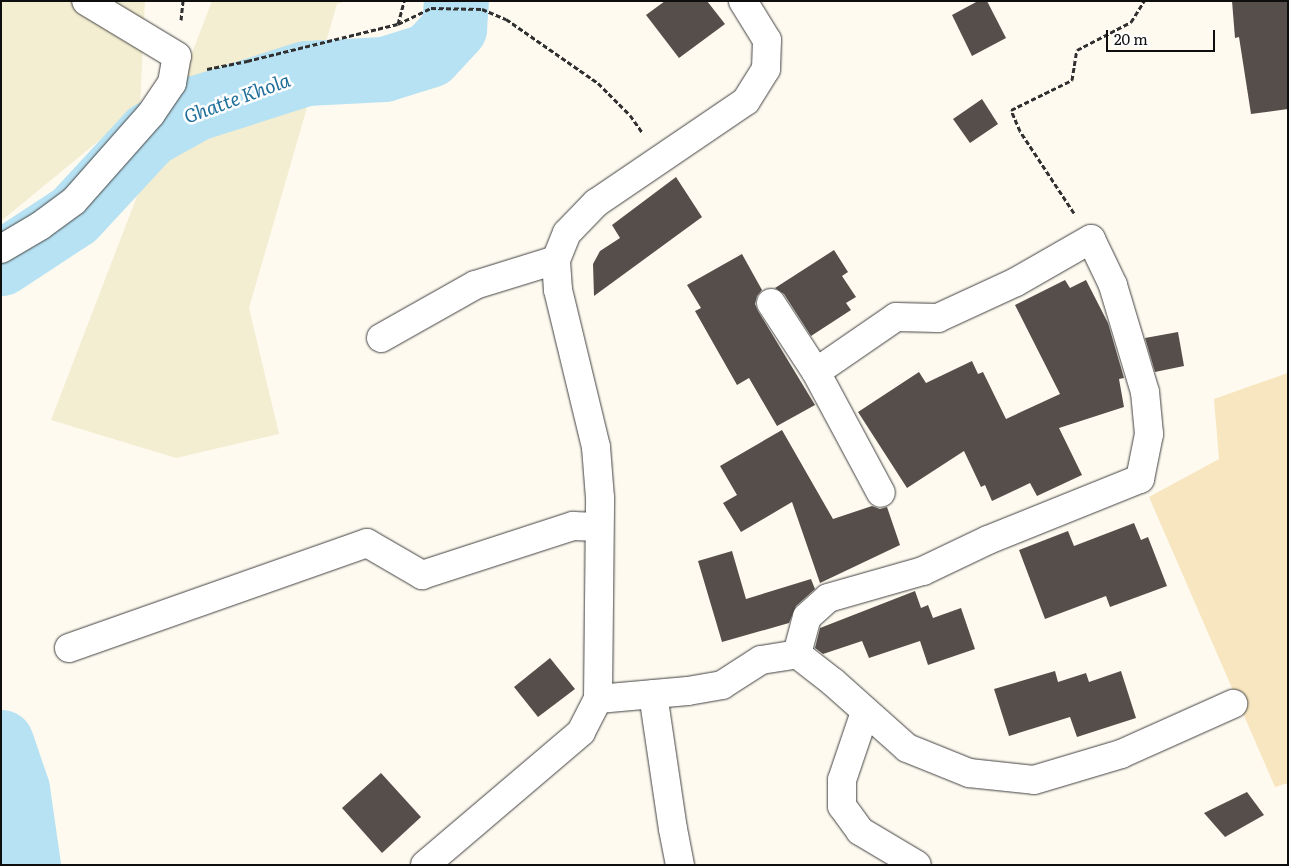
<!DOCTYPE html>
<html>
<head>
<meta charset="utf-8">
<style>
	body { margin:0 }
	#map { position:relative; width:1289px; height:866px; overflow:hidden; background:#fefaf0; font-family:Literata,serif }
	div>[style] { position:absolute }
	.farmland>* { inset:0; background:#f3edd1 }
	.sand>* { inset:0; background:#f7e6bf }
	.river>* { height:65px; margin:-32.5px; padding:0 32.5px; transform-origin:32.5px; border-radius:32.5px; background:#b7e2f3 }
	.building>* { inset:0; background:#564e4b }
	.path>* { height:3px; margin-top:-1.5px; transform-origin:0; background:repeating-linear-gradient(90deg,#303030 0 5px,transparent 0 7.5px) }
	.roads { filter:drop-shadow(0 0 1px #414141) drop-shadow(0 0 1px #414141) }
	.minor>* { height:28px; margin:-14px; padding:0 14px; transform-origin:14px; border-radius:14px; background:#fff }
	span { translate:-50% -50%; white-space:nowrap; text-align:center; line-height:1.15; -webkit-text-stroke:5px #fff; paint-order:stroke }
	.water-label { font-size:19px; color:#1d6e9a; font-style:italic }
	.frame { position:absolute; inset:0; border:2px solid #0e0e0e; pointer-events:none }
	.scale { position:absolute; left:1106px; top:30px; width:109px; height:22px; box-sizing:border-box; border:2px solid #0e0e0e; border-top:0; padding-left:6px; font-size:15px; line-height:18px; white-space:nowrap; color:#0e0e0e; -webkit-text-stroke:4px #fff; paint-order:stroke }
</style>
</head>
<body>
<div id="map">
	<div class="farmland">
		<div style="clip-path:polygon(1px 1px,145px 1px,140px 107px,1px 221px)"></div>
		<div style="clip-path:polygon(212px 1px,346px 1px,337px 4px,249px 308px,279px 434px,176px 458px,51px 420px)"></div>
	</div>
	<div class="sand">
		<div style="clip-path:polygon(1288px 373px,1288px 783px,1275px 787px,1149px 497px,1219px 459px,1214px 399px)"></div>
	</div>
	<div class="river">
		<div style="left:1px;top:263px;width:87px;rotate:-33.3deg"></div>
		<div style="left:74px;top:215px;width:110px;rotate:-47.2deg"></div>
		<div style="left:149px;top:134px;width:54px;rotate:-29deg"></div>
		<div style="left:196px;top:108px;width:115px;rotate:-17.7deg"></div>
		<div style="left:306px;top:73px;width:78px;rotate:-2.9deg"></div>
		<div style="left:384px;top:69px;width:47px;rotate:-17.3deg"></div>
		<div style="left:429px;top:55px;width:37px;rotate:-47deg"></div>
		<div style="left:454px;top:28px;width:27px;rotate:-86deg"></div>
		<div style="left:1px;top:742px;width:50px;rotate:71.2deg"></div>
		<div style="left:17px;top:789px;width:77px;rotate:81.8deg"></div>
	</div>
	<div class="building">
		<div style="clip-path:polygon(665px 1px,707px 1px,725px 24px,679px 58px,646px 15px)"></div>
		<div style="clip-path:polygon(978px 1px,987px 1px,1006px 38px,972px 56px,952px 15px)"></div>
		<div style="clip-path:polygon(1232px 1px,1288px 1px,1288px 109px,1251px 114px,1239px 37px,1235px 38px)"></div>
		<div style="clip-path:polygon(982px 99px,998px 124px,970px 143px,953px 119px)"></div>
		<div style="clip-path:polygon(676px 177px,702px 217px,594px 296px,593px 264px,600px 251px,620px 238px,612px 225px)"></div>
		<div style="clip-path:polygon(834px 250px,848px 272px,842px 276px,856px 297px,846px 303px,851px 310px,811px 336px,784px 294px,775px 288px)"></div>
		<div style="clip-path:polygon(742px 254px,762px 290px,757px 296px,755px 304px,758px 311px,815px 405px,777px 426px,749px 378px,737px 385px,695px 311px,701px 308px,687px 285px)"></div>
		<div style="clip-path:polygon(1065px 280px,1070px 288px,1086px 280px,1108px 323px,1124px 378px,1119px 379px,1124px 407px,1059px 428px,1082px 475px,1037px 496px,1030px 483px,992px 501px,985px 485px,981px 487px,964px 451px,907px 488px,858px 412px,919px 372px,926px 383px,972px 361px,978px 374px,983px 372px,1006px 419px,1060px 394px,1015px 305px)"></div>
		<div style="clip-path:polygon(1178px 332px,1184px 366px,1155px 372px,1145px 338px)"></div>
		<div style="clip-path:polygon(782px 430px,833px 519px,872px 506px,880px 509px,887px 507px,900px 545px,820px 583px,792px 502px,741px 532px,723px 503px,737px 495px,720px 466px)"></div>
		<div style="clip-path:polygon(1134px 523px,1141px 540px,1148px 537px,1167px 586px,1110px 607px,1106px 596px,1045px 619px,1019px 550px,1068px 531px,1074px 546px)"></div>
		<div style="clip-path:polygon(732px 551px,746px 599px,811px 579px,815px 589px,796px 606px,789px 623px,722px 642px,698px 561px)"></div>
		<div style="clip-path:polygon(915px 591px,921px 608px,928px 605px,933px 618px,961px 608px,975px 649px,928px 665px,920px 641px,869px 658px,862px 641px,823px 654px,815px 648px,820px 628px)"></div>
		<div style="clip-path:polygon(550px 658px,575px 689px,538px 717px,514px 687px)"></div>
		<div style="clip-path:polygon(1055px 671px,1058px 682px,1086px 673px,1089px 682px,1121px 671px,1136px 718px,1077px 737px,1070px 717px,1009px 736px,994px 689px)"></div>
		<div style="clip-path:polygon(381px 773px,421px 817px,382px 853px,342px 808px)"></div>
		<div style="clip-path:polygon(1247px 792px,1264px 815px,1225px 837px,1204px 813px)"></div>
	</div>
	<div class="path">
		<div style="left:181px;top:20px;width:19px;rotate:-84deg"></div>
		<div style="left:398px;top:24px;width:24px;rotate:-75deg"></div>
		<div style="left:207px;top:69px;width:41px;rotate:-11.3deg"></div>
		<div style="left:247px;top:61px;width:155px;rotate:-13.8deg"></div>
		<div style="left:398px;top:24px;width:37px;rotate:-26deg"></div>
		<div style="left:431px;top:8px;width:51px;rotate:1.1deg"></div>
		<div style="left:482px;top:9px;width:26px;rotate:23deg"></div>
		<div style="left:506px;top:19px;width:112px;rotate:34.8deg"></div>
		<div style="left:598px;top:83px;width:45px;rotate:45deg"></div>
		<div style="left:630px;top:115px;width:21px;rotate:55deg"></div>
		<div style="left:1074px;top:213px;width:98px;rotate:-123.4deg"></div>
		<div style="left:1020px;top:131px;width:23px;rotate:-113deg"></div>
		<div style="left:1011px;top:110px;width:68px;rotate:-26.2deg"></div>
		<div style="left:1072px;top:80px;width:30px;rotate:-81deg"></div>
		<div style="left:1077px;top:50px;width:61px;rotate:-27.4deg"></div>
		<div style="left:1131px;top:22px;width:25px;rotate:-58deg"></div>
	</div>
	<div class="roads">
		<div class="minor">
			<div style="left:1px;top:249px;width:45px;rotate:-30.5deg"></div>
			<div style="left:40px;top:226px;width:42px;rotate:-36.3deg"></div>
			<div style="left:74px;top:201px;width:116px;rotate:-48.5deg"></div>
			<div style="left:151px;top:114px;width:37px;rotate:-56deg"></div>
			<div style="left:172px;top:83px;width:27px;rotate:-80deg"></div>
			<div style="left:177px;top:56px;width:106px;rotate:-148.9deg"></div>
			<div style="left:771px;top:303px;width:82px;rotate:56.9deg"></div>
			<div style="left:816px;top:372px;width:137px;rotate:61.8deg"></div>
			<div style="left:381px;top:338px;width:108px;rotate:-29.4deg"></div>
			<div style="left:475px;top:285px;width:85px;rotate:-17.2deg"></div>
			<div style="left:69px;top:648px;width:316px;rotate:-19.4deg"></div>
			<div style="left:367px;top:543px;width:64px;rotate:30.2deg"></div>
			<div style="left:422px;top:575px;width:159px;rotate:-18deg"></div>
			<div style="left:573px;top:526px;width:26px;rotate:2deg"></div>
			<div style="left:797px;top:654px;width:38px;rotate:-75deg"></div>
			<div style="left:807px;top:617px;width:28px;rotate:-42deg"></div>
			<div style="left:828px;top:598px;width:99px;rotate:-15.9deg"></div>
			<div style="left:923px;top:571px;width:72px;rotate:-25.5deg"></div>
			<div style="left:988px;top:540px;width:164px;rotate:-21.9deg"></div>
			<div style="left:1140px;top:479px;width:46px;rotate:-78.7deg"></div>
			<div style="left:1149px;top:434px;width:42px;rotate:-95.4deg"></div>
			<div style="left:1145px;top:392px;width:112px;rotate:-106.7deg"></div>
			<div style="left:1113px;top:285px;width:51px;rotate:-115.6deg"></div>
			<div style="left:1091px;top:239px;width:86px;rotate:150.2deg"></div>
			<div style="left:1016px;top:282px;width:86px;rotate:155.2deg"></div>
			<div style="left:938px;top:318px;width:42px;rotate:-178.6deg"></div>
			<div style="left:896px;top:317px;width:97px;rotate:145.5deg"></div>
			<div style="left:653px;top:694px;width:136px;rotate:81.6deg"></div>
			<div style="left:673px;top:829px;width:37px;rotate:79deg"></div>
			<div style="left:598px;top:699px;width:90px;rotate:-5.1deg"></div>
			<div style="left:688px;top:691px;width:35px;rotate:-10deg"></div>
			<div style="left:722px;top:685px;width:46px;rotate:-32.7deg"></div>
			<div style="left:761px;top:660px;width:36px;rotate:-9deg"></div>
			<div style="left:797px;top:654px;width:46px;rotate:37.9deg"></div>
			<div style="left:833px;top:682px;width:99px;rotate:41.7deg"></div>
			<div style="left:907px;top:748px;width:67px;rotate:22deg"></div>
			<div style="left:969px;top:773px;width:65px;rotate:6.1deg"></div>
			<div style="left:1034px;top:780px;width:91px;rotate:-16.6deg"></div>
			<div style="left:1121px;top:754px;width:123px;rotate:-24.1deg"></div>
			<div style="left:865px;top:712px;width:72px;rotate:108.7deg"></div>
			<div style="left:842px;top:780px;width:26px;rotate:90deg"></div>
			<div style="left:842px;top:806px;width:31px;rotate:54deg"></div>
			<div style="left:860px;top:831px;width:66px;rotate:30.8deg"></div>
			<div style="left:425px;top:865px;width:205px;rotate:-40.4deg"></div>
			<div style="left:581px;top:732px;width:37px;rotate:-63deg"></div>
			<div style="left:598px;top:699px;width:201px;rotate:-89.4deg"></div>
			<div style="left:600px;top:498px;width:51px;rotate:-94.5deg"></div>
			<div style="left:596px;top:447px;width:162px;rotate:-103.6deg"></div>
			<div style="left:558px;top:290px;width:30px;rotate:-94deg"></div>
			<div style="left:556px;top:260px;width:29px;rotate:-68deg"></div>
			<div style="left:567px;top:233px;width:42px;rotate:-46deg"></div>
			<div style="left:596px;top:203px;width:181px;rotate:-34.2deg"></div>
			<div style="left:746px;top:101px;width:38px;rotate:-58deg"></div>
			<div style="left:766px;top:69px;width:29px;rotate:-88deg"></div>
			<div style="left:767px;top:40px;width:46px;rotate:-121.6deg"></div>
		</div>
	</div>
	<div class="water-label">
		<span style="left:237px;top:98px;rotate:-20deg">Ghatte Khola</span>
	</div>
	<div class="frame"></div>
	<div class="scale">20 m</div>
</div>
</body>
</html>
